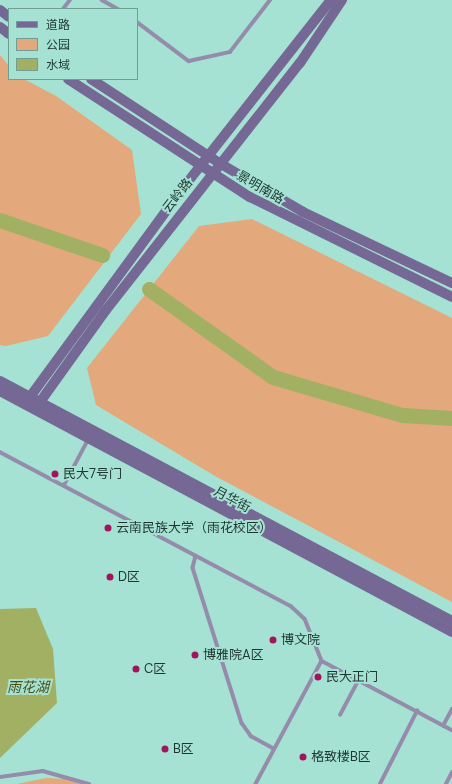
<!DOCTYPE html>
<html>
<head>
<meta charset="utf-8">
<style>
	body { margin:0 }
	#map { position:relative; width:452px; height:784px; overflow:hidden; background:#a5e2d3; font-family:"DM Sans","Noto Sans SC",sans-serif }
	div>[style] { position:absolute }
	.green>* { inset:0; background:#e3a87b }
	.water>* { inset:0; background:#a2b063 }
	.river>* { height:15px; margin:-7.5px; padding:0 7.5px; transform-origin:7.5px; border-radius:7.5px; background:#a2b063 }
	.lane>* { height:3.5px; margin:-1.75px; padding:0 1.75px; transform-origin:1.75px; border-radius:1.75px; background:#948caa }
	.secondary>* { height:10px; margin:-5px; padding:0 5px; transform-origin:5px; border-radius:5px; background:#756895 }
	.dots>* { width:11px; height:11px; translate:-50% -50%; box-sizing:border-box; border:2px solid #a5e2d3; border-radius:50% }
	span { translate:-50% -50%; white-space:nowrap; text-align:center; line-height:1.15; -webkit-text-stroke:4px #a5e2d3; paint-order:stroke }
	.street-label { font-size:13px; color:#1e3731 }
	.poi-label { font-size:13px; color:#1e3731 }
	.left { translate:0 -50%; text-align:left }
	.water-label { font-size:14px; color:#4a521a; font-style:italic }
	.legend { position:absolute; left:8px; top:8px; width:130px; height:72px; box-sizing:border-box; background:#a5e2d3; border:1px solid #6f9e92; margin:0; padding:5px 7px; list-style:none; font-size:12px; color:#1e3731 }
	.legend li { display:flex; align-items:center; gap:8px; height:20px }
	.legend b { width:20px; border:1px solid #6f9e92 }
</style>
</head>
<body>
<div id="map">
	<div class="green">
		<div style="clip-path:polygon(0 55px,9px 66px,9px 79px,24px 79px,56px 96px,132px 150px,141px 214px,48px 336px,6px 346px,0 345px)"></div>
		<div style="clip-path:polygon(252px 219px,452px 318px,452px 602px,215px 476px,96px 405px,87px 368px,199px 226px)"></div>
		<div style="clip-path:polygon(46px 778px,65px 779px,82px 784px,17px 784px)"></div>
	</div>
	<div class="water">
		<div style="clip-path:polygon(36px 608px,53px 649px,57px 703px,0 758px,0 609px)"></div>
	</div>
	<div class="river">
		<div style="left:0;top:220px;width:108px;rotate:18.9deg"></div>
		<div style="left:149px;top:289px;width:152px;rotate:35.4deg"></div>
		<div style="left:273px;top:377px;width:134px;rotate:16.4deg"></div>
		<div style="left:402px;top:415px;width:50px;rotate:3.4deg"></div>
	</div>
	<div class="lane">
		<div style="left:102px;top:0;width:18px;rotate:29deg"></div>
		<div style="left:63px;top:9px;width:11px;rotate:-52deg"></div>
		<div style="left:137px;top:22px;width:65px;rotate:36.9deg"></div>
		<div style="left:189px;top:61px;width:42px;rotate:-12.4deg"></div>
		<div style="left:230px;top:52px;width:66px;rotate:-52.4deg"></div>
		<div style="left:0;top:452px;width:329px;rotate:27.9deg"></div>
		<div style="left:291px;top:606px;width:19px;rotate:43deg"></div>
		<div style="left:305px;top:619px;width:45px;rotate:68deg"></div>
		<div style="left:322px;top:661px;width:140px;rotate:118.2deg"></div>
		<div style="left:64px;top:485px;width:53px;rotate:-62deg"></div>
		<div style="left:196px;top:556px;width:12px;rotate:104deg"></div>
		<div style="left:193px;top:568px;width:163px;rotate:72.5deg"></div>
		<div style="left:242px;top:723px;width:16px;rotate:55deg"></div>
		<div style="left:251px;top:736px;width:26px;rotate:29deg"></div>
		<div style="left:322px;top:661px;width:147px;rotate:28deg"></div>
		<div style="left:340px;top:715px;width:40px;rotate:-62deg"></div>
		<div style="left:443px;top:726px;width:19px;rotate:-62deg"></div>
		<div style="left:0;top:777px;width:43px;rotate:-7.9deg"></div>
		<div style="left:43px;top:771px;width:48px;rotate:15.8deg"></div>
		<div style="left:380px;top:784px;width:82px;rotate:-63.1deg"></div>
		<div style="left:446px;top:784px;width:13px;rotate:-63deg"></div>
	</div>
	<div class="secondary">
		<div style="left:0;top:10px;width:11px;rotate:38deg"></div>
		<div style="left:0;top:27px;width:11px;rotate:38deg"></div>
		<div style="left:68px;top:79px;width:217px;rotate:33deg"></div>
		<div style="left:250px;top:197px;width:225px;rotate:26.3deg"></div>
		<div style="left:91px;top:79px;width:155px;rotate:33.2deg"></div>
		<div style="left:221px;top:164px;width:95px;rotate:30.3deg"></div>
		<div style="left:303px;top:212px;width:165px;rotate:25.5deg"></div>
		<div style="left:0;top:381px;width:512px;rotate:27.97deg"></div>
		<div style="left:0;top:391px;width:512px;rotate:28.07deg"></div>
		<div style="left:27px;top:401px;width:258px;rotate:-53.8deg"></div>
		<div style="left:179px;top:193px;width:246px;rotate:-51.8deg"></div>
		<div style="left:35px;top:409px;width:122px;rotate:-54.4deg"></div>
		<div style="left:106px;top:310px;width:314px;rotate:-51.9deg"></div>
		<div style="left:300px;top:63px;width:76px;rotate:-56.3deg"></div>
	</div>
	<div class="dots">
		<div style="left:55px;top:474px;background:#a2155c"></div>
		<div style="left:108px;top:528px;background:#a2155c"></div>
		<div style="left:110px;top:577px;background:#a2155c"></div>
		<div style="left:273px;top:640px;background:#a2155c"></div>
		<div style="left:195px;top:655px;background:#a2155c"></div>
		<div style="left:136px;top:669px;background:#a2155c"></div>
		<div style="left:318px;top:677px;background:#a2155c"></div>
		<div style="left:165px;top:749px;background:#a2155c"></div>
		<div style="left:303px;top:757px;background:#a2155c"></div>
	</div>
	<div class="street-label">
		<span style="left:260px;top:188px;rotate:30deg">景明南路</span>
		<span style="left:178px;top:196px;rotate:-52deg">云岭路</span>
		<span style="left:232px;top:500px;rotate:28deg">月华街</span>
	</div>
	<div class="poi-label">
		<span class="left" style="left:63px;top:474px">民大7号门</span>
		<span class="left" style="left:116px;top:528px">云南民族大学（雨花校区）</span>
		<span class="left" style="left:118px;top:577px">D区</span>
		<span class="left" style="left:281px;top:640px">博文院</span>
		<span class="left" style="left:203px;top:655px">博雅院A区</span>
		<span class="left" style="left:144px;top:669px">C区</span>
		<span class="left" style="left:326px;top:677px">民大正门</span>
		<span class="left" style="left:173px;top:749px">B区</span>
		<span class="left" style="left:311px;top:757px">格致楼B区</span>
	</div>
	<div class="water-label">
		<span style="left:28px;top:687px">雨花湖</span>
	</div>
	<ul class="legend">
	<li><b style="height:5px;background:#756895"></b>道路</li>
	<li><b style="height:11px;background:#e3a87b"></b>公园</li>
	<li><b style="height:11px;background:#a2b063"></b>水域</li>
	</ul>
</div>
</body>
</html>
